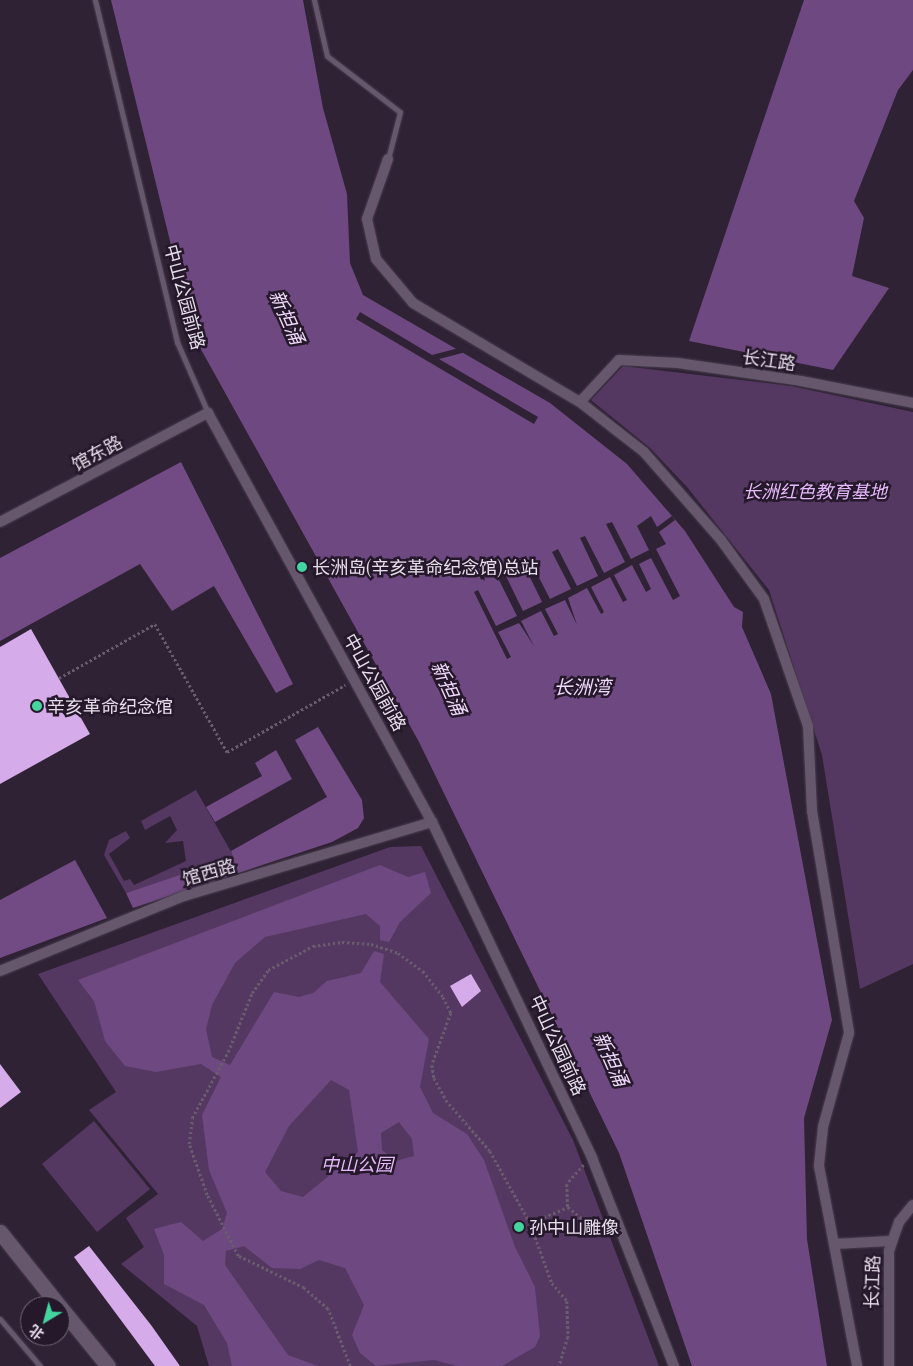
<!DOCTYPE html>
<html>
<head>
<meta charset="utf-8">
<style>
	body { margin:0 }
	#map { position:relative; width:913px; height:1366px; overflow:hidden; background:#2f2235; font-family:"Playfair Display","Noto Sans SC",serif }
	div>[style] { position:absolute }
	.green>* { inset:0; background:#553862 }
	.forest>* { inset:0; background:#724b84 }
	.water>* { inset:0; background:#6e4880 }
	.pier>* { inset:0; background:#2f2235 }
	.building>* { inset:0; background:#d6abea }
	.path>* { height:2.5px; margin-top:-1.25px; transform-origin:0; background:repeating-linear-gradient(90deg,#685c6d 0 2.5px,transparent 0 5px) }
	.roads { filter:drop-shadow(0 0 1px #493e4e) drop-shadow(0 0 1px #493e4e) }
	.lane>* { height:5px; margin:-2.5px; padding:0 2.5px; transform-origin:2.5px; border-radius:2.5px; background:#66576d }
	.street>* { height:10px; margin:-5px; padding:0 5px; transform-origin:5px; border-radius:5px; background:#66576d }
	.secondary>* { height:15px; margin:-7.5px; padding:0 7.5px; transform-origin:7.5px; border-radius:7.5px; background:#66576d }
	.dots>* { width:14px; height:14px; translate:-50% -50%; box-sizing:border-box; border:2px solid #25182b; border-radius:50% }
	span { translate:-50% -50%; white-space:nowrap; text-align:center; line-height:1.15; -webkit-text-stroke:5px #25182b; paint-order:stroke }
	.street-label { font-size:18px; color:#e7deeb }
	.park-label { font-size:18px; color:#e6b9fb; font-style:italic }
	.poi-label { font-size:18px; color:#e7deeb }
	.left { translate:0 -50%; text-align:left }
	.water-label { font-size:19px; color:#efd9fa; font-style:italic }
	.north { position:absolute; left:20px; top:1296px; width:50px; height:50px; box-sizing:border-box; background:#25182b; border:1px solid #736778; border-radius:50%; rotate:217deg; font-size:14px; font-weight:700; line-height:20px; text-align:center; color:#e7deeb }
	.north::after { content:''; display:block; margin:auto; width:18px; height:22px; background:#44d4a0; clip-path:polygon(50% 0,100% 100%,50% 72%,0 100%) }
</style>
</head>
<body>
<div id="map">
	<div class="green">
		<div style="clip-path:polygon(623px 366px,791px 386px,913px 412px,913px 964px,860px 989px,822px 755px,769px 590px,687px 487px,650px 448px,591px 400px)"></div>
		<div style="clip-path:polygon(196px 790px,234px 857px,126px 893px,104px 855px,109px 840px,126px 831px,130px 838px,109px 854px,124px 881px,130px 879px,134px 885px,186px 861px,183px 841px,165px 843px,177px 830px,170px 816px,145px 830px,141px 821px)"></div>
		<div style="clip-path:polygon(421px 846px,573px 1140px,659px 1366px,209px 1366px,197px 1326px,121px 1264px,144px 1247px,126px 1218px,158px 1194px,89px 1110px,116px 1092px,38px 974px,390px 847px)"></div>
		<div style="clip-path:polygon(94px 1121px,150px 1189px,97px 1232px,42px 1164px)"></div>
	</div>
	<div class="forest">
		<div style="clip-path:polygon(181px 462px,293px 684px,276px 693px,214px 586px,172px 611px,140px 564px,0 641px,0 558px)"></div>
		<div style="clip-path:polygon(318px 727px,362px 800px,364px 818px,358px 828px,332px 842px,133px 908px,126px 893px,233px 857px,231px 851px,327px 797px,295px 740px)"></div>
		<div style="clip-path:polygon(276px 750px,292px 779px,215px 822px,206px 807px,262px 776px,255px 763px)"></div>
		<div style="clip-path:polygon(75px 860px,107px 918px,0 958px,0 900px)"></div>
	</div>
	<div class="water">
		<div style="clip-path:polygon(111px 0,303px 0,323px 108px,347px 194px,350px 263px,363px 295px,550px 403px,627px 464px,685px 531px,734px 607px,743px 612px,742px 627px,771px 694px,832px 1020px,804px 1118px,807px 1239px,827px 1366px,692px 1366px,619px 1153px,419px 742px,193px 335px)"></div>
		<div style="clip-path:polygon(804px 0,913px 0,913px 70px,898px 90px,854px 201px,864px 218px,852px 276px,889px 288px,833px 370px,689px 341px)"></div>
		<div style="clip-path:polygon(evenodd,380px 865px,408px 877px,425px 872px,431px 893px,400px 922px,389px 942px,380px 940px,380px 926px,366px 914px,265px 937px,235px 963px,212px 1005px,206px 1029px,212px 1057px,230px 1065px,274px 992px,299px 997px,313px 993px,327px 981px,361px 973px,374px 951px,384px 954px,380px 982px,429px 1039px,420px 1087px,433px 1113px,467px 1134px,484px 1160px,515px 1247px,535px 1287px,540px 1336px,535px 1347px,502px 1366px,457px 1366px,434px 1360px,376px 1366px,360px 1353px,352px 1335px,364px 1305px,345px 1268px,319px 1260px,300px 1269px,272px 1268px,244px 1246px,226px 1251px,225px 1265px,288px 1355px,318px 1366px,232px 1366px,227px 1343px,204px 1305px,164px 1284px,164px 1255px,154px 1229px,181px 1222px,203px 1241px,222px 1229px,227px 1213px,209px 1170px,202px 1115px,221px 1077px,201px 1064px,156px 1072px,125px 1066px,105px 1041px,94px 1001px,78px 980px,380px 865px,331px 1080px,349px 1090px,358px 1152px,303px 1197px,281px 1191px,265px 1172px,289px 1126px,331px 1080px,380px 865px,399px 1122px,412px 1139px,414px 1156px,396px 1161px,382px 1150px,381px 1133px,399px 1122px)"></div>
	</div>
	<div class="pier">
		<div style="clip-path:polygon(360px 312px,432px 355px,459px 348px,466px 352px,439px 359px,538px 417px,534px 424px,356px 319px)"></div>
		<div style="clip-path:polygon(651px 516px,657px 527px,672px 516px,675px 520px,659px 532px,666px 544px,656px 549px,680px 596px,673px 600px,651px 558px,639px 564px,651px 589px,646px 592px,632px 565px,614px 575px,627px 600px,623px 602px,610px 577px,591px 587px,604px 612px,601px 614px,587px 588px,568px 598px,577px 625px,565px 600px,545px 609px,558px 634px,554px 636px,541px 611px,521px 621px,534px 646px,519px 623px,498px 632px,511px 657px,507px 659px,474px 592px,478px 590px,496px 626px,517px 616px,498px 578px,505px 574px,523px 611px,542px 602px,524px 565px,531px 562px,550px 599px,571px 589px,552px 552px,558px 549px,577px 586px,598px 576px,580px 538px,585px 536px,604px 573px,625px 562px,606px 524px,612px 522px,631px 559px,649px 550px,637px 526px)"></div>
	</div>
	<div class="building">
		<div style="clip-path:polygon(31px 629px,90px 734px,0 784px,0 647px)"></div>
		<div style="clip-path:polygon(471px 974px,481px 991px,462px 1007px,450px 986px)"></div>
		<div style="clip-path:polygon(0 1064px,21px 1092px,0 1108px)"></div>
		<div style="clip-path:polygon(89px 1246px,151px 1325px,180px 1366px,155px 1366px,74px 1257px)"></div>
	</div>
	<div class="path">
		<div style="left:59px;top:678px;width:110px;rotate:-29.4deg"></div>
		<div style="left:155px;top:624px;width:147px;rotate:60.6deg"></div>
		<div style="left:227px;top:752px;width:136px;rotate:-29.6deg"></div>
		<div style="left:584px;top:1165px;width:25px;rotate:132deg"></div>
		<div style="left:567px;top:1184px;width:23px;rotate:88deg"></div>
		<div style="left:568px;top:1207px;width:25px;rotate:40deg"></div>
		<div style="left:587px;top:1223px;width:19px;rotate:-3deg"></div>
		<div style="left:530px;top:1223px;width:41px;rotate:-22.8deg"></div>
		<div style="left:350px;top:1366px;width:61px;rotate:-111.1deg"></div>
		<div style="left:328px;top:1309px;width:32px;rotate:-139deg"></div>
		<div style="left:304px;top:1288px;width:73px;rotate:-154.1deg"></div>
		<div style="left:238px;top:1256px;width:68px;rotate:-116.9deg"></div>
		<div style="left:207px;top:1195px;width:54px;rotate:-109.4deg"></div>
		<div style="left:189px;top:1144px;width:26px;rotate:-83deg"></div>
		<div style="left:192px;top:1118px;width:75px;rotate:-61.4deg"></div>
		<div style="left:228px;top:1052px;width:64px;rotate:-67.9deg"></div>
		<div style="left:252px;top:993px;width:28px;rotate:-55deg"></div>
		<div style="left:268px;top:970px;width:51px;rotate:-28.1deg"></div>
		<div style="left:313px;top:946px;width:29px;rotate:-8deg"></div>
		<div style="left:342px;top:942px;width:29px;rotate:4deg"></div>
		<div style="left:371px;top:944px;width:28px;rotate:18deg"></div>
		<div style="left:398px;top:953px;width:31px;rotate:36deg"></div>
		<div style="left:423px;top:971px;width:33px;rotate:52deg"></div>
		<div style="left:443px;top:997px;width:18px;rotate:63deg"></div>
		<div style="left:451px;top:1013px;width:55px;rotate:110.1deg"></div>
		<div style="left:432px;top:1065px;width:13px;rotate:81deg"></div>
		<div style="left:434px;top:1078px;width:25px;rotate:61deg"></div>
		<div style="left:446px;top:1100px;width:67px;rotate:49.2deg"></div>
		<div style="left:490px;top:1151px;width:82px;rotate:60.9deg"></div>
		<div style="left:530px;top:1223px;width:64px;rotate:69.9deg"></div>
		<div style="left:552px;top:1283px;width:23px;rotate:50deg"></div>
		<div style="left:567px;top:1301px;width:36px;rotate:88deg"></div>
		<div style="left:568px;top:1337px;width:30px;rotate:107deg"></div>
	</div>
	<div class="roads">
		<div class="lane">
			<div style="left:95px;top:0;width:352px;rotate:76.5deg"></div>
			<div style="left:177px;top:342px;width:77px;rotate:66.4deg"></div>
			<div style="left:314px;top:0;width:57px;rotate:76.9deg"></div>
			<div style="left:327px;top:56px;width:92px;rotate:37.5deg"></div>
			<div style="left:400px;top:112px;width:49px;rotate:104.3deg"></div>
			<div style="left:0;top:1319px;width:62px;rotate:49.6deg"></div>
		</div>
		<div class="street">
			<div style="left:388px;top:159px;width:64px;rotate:109.3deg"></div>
			<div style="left:367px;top:219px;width:41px;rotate:77.3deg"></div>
			<div style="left:376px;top:259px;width:57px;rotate:49.9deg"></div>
			<div style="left:413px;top:303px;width:194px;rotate:30.7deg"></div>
			<div style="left:580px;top:402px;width:81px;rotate:38deg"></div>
			<div style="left:644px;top:452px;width:117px;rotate:48.8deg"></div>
			<div style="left:721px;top:540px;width:73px;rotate:53.9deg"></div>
			<div style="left:764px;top:599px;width:134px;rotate:70.9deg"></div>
			<div style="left:808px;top:726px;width:85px;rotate:87.3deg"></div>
			<div style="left:812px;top:811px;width:225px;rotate:80.5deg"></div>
			<div style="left:849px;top:1033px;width:98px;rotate:105.5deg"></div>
			<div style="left:823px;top:1127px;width:39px;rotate:96deg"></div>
			<div style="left:819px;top:1166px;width:204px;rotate:79.2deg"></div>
			<div style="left:580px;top:402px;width:57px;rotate:-47.1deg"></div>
			<div style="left:619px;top:360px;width:59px;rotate:2.9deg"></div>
			<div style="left:678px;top:363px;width:124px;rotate:8.3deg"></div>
			<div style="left:801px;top:381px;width:114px;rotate:11.1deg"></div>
			<div style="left:0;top:522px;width:235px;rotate:-27.7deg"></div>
			<div style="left:208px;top:413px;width:466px;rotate:61.3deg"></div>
			<div style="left:432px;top:822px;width:372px;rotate:64.5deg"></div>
			<div style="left:592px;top:1158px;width:224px;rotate:68.5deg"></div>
			<div style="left:0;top:971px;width:199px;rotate:-22.2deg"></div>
			<div style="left:184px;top:896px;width:259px;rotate:-16.6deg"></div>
			<div style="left:834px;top:1244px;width:56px;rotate:-3.1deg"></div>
			<div style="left:889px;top:1366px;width:115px;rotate:-90deg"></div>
			<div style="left:889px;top:1251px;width:31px;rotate:-71deg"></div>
			<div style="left:899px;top:1222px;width:22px;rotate:-51deg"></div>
		</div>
		<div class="secondary">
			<div style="left:0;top:1232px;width:95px;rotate:51.4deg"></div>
			<div style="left:60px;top:1307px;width:76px;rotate:50.9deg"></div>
		</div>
	</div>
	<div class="dots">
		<div style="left:302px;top:567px;background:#44d4a0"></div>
		<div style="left:37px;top:706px;background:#44d4a0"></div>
		<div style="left:519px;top:1227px;background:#44d4a0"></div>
	</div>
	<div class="street-label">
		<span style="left:185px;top:297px;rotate:75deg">中山公园前路</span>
		<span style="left:769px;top:360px;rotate:8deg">长江路</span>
		<span style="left:97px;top:453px;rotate:-28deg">馆东路</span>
		<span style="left:375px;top:682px;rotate:61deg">中山公园前路</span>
		<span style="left:209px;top:872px;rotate:-16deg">馆西路</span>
		<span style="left:558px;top:1045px;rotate:65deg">中山公园前路</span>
		<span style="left:872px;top:1282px;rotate:-88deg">长江路</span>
	</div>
	<div class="park-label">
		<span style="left:815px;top:491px">长洲红色教育基地</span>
		<span style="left:357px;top:1164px">中山公园</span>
	</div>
	<div class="poi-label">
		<span class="left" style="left:312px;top:567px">长洲岛(辛亥革命纪念馆)总站</span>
		<span class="left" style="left:47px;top:706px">辛亥革命纪念馆</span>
		<span class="left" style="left:529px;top:1227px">孙中山雕像</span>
	</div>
	<div class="water-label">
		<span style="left:287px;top:317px;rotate:66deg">新担涌</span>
		<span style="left:582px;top:687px">长洲湾</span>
		<span style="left:449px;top:688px;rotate:66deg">新担涌</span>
		<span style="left:611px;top:1059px;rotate:66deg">新担涌</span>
	</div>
	<div class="north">北</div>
</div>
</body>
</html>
